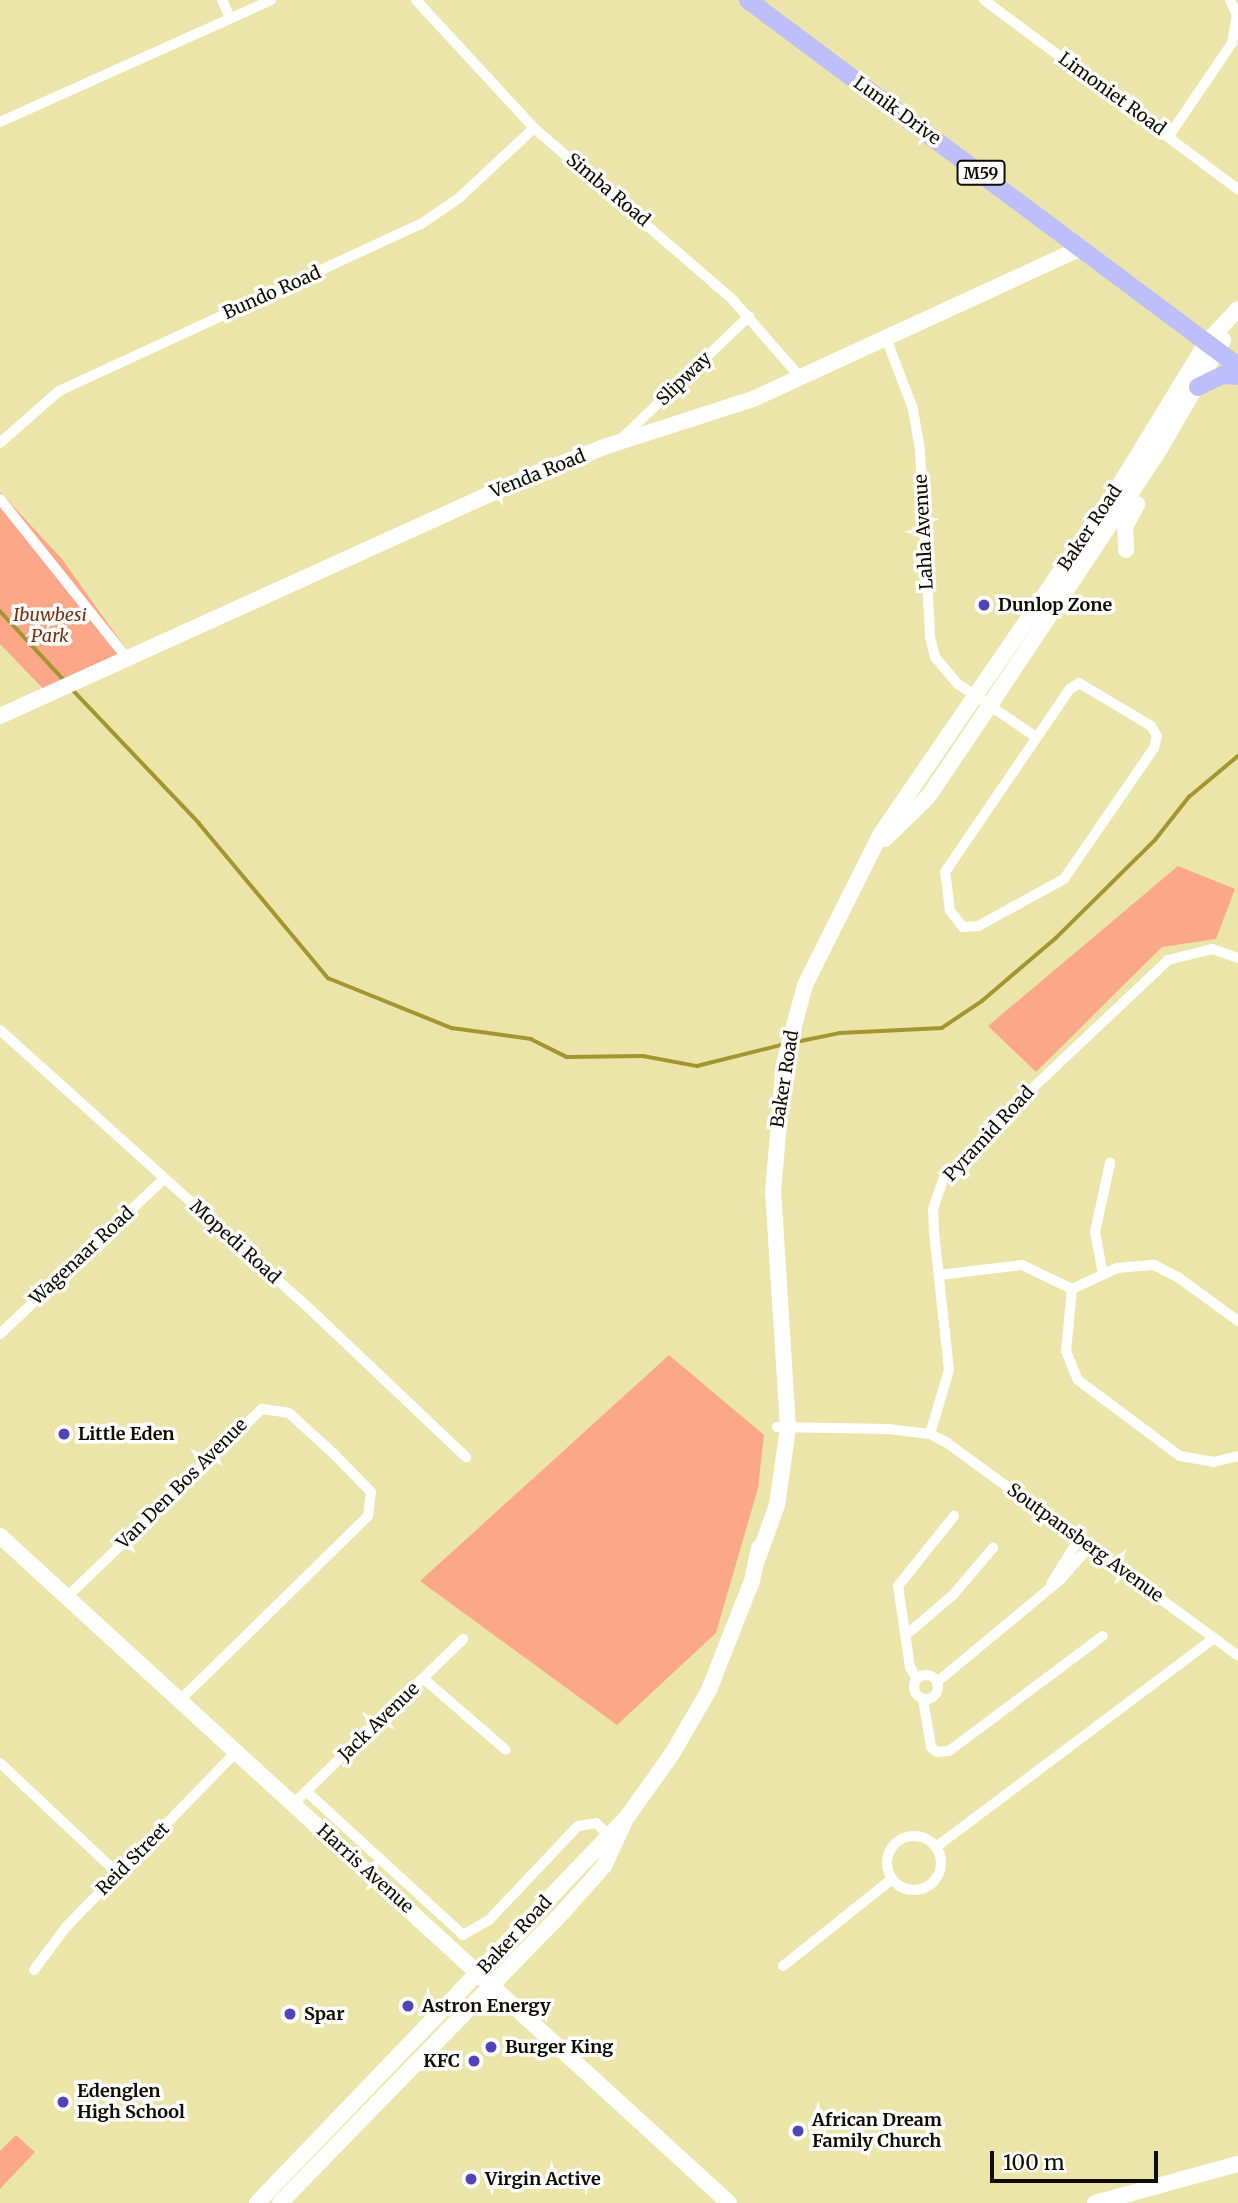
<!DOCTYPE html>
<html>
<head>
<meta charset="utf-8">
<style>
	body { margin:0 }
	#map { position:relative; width:1238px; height:2203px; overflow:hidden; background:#ece5aa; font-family:Merriweather,serif }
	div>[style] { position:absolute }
	.green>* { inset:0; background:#fca888 }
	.stream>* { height:3.5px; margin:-1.75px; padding:0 1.75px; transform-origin:1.75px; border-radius:1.75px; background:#a3962f }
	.street>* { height:10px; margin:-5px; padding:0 5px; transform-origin:5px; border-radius:5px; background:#fff }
	.street>.ring { margin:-5px; padding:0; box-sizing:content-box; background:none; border:10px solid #fff; border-radius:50% }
	.secondary>* { height:16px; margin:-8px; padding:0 8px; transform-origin:8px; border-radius:8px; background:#fff }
	.primary>* { height:18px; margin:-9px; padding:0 9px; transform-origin:9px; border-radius:9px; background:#bdbefb }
	.dots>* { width:19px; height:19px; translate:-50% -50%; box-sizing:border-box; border:4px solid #fff; border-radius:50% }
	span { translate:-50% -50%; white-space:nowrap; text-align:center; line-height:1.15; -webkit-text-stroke:7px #fff; paint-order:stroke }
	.shield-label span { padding:2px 5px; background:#fff; border:2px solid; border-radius:5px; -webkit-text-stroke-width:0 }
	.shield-label { font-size:16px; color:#100d00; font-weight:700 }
	.street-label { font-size:18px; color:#100d00 }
	.poi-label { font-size:18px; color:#100d00; font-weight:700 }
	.left { translate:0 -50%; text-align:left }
	.right { translate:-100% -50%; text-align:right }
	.park-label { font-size:18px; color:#762f0f; font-style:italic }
	.scale { position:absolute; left:990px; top:2151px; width:168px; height:32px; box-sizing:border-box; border:4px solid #100d00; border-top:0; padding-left:9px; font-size:21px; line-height:24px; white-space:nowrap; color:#100d00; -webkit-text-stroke:5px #fff; paint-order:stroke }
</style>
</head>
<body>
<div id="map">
	<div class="green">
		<div style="clip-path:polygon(0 492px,62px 559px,134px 660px,52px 698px,0 644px)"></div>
		<div style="clip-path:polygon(1178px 866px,1235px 889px,1216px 939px,1162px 947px,1036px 1072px,988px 1026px)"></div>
		<div style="clip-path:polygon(669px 1355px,764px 1435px,758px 1488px,716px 1633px,617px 1725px,420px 1581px)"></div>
		<div style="clip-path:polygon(16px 2135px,35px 2152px,0 2189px,0 2151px)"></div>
	</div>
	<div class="stream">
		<div style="left:0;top:611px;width:97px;rotate:47.1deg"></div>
		<div style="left:71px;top:688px;width:186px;rotate:46.5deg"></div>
		<div style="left:199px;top:823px;width:202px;rotate:50.2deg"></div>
		<div style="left:328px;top:978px;width:134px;rotate:22deg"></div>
		<div style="left:452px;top:1028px;width:80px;rotate:7.9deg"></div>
		<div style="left:531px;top:1039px;width:40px;rotate:26.6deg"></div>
		<div style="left:567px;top:1057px;width:76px;rotate:-0.8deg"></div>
		<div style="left:643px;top:1056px;width:55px;rotate:10.5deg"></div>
		<div style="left:697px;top:1066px;width:91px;rotate:-14deg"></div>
		<div style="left:796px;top:1042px;width:45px;rotate:-11.6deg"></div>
		<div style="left:840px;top:1033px;width:102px;rotate:-2.8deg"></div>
		<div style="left:942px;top:1028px;width:48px;rotate:-34deg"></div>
		<div style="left:982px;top:1001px;width:97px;rotate:-40.4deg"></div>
		<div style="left:1056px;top:938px;width:139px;rotate:-44.7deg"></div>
		<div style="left:1155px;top:840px;width:55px;rotate:-51.7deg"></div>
		<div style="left:1189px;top:797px;width:64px;rotate:-39.9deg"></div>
	</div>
	<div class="street">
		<div style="left:222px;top:0;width:20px;rotate:66deg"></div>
		<div style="left:416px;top:0;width:174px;rotate:47.3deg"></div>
		<div style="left:534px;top:128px;width:262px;rotate:40.8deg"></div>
		<div style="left:732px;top:299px;width:105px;rotate:48.9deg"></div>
		<div style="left:984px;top:0;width:317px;rotate:36.7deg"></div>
		<div style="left:0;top:122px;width:297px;rotate:-24.2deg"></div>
		<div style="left:1169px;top:136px;width:112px;rotate:-55.9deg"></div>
		<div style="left:1232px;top:43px;width:28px;rotate:-80deg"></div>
		<div style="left:1237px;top:15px;width:17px;rotate:-115deg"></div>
		<div style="left:886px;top:338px;width:76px;rotate:69.2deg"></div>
		<div style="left:913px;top:409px;width:42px;rotate:80.3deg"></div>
		<div style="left:920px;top:450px;width:187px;rotate:86.9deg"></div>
		<div style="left:930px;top:637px;width:21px;rotate:76deg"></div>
		<div style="left:935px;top:657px;width:35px;rotate:50deg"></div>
		<div style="left:958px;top:684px;width:94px;rotate:34.2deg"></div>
		<div style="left:622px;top:438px;width:176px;rotate:-43.8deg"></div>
		<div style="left:0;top:443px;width:79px;rotate:-41.4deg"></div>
		<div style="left:59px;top:391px;width:399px;rotate:-24.8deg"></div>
		<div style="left:421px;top:224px;width:46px;rotate:-34.4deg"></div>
		<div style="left:459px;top:198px;width:103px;rotate:-43deg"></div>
		<div style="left:0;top:499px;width:202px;rotate:51.4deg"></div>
		<div style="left:1079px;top:683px;width:84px;rotate:30.8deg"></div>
		<div style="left:1151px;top:726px;width:12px;rotate:59deg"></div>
		<div style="left:1157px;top:736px;width:12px;rotate:104deg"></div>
		<div style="left:1154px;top:748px;width:159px;rotate:124.5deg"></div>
		<div style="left:1064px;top:879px;width:98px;rotate:151.3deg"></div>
		<div style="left:978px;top:926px;width:15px;rotate:176deg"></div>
		<div style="left:963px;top:927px;width:21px;rotate:-129deg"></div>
		<div style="left:950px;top:911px;width:39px;rotate:-97deg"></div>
		<div style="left:945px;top:872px;width:222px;rotate:-55.7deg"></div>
		<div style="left:1070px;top:689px;width:11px;rotate:-34deg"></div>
		<div style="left:0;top:1030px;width:421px;rotate:42deg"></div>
		<div style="left:313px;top:1312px;width:211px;rotate:43.5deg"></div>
		<div style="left:1103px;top:1274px;width:43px;rotate:-100.8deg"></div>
		<div style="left:1095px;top:1232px;width:71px;rotate:-77.7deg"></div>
		<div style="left:939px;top:1275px;width:84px;rotate:-6.9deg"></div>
		<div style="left:1022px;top:1265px;width:55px;rotate:25.6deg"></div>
		<div style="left:1072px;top:1289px;width:62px;rotate:95.5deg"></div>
		<div style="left:1066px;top:1351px;width:31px;rotate:68deg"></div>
		<div style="left:1078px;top:1380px;width:127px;rotate:36.7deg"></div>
		<div style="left:1180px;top:1456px;width:34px;rotate:10deg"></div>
		<div style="left:1213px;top:1462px;width:26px;rotate:-13deg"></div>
		<div style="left:1072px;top:1289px;width:50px;rotate:-25deg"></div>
		<div style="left:1117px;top:1268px;width:37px;rotate:-5deg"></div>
		<div style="left:1154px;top:1265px;width:28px;rotate:27deg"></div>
		<div style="left:1179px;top:1278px;width:73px;rotate:36.1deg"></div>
		<div style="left:0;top:1334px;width:226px;rotate:-43.4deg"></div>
		<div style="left:777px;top:1427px;width:111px;rotate:1deg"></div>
		<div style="left:888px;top:1429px;width:42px;rotate:6.8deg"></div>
		<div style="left:930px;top:1434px;width:18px;rotate:27deg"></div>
		<div style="left:946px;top:1442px;width:362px;rotate:36.2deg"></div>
		<div style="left:930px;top:1434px;width:67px;rotate:-73.5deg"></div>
		<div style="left:949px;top:1370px;width:139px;rotate:-96.2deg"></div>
		<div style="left:934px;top:1232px;width:23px;rotate:-92deg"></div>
		<div style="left:933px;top:1209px;width:31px;rotate:-71deg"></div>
		<div style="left:943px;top:1180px;width:83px;rotate:-46.9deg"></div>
		<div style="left:1000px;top:1119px;width:231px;rotate:-43.4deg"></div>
		<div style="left:1168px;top:960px;width:45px;rotate:-14deg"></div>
		<div style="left:1212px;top:949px;width:28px;rotate:19deg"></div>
		<div style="left:1051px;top:1584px;width:53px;rotate:-58.1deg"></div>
		<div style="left:67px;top:1597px;width:271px;rotate:-44deg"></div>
		<div style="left:262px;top:1409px;width:27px;rotate:8deg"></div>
		<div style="left:289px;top:1413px;width:59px;rotate:42.3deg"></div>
		<div style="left:333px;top:1453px;width:54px;rotate:45.7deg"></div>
		<div style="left:371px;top:1492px;width:24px;rotate:97deg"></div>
		<div style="left:368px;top:1516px;width:263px;rotate:135.6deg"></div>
		<div style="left:906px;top:1635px;width:62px;rotate:-40.4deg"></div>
		<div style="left:953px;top:1595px;width:62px;rotate:-49.6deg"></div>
		<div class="ring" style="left:914px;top:1675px;width:14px;height:14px"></div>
		<div style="left:424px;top:1679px;width:108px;rotate:40.9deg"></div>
		<div style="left:917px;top:1679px;width:14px;rotate:-120deg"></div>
		<div style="left:910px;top:1667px;width:82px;rotate:-98.4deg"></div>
		<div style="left:898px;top:1586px;width:90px;rotate:-51.3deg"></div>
		<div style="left:937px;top:1682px;width:161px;rotate:-39.7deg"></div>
		<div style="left:1061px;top:1579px;width:44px;rotate:-48.7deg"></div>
		<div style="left:923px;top:1699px;width:49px;rotate:80.5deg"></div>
		<div style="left:931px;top:1747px;width:8px;rotate:40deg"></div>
		<div style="left:937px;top:1752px;width:12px;rotate:-5deg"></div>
		<div style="left:949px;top:1751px;width:192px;rotate:-36.8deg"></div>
		<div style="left:0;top:1763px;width:162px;rotate:43.2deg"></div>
		<div style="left:306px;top:1791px;width:213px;rotate:42.5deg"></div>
		<div style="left:463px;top:1935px;width:30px;rotate:-30deg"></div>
		<div style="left:489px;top:1920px;width:129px;rotate:-46.6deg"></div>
		<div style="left:578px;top:1826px;width:18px;rotate:-9deg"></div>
		<div style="left:596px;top:1823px;width:16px;rotate:43deg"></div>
		<div style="left:293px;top:1804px;width:237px;rotate:-44.1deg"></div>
		<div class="ring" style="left:887px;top:1836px;width:44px;height:44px"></div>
		<div style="left:936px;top:1847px;width:348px;rotate:-36.9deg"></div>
		<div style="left:783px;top:1966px;width:139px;rotate:-38.6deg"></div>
		<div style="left:34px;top:1970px;width:54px;rotate:-53.3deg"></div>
		<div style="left:66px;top:1927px;width:244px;rotate:-45.8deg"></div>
	</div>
	<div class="secondary">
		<div style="left:1126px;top:550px;width:23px;rotate:-92deg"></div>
		<div style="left:1125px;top:527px;width:26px;rotate:-62deg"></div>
		<div style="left:0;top:716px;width:586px;rotate:-24.38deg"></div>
		<div style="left:534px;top:474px;width:78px;rotate:-21deg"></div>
		<div style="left:607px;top:446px;width:153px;rotate:-17.8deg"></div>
		<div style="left:753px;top:399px;width:362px;rotate:-24.7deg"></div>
		<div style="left:885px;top:839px;width:60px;rotate:-44.3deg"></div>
		<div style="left:928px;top:797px;width:111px;rotate:-56deg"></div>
		<div style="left:990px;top:705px;width:301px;rotate:-56.4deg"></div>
		<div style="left:1157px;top:454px;width:132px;rotate:-59.9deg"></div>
		<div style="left:0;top:1536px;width:988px;rotate:42.46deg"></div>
		<div style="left:758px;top:1558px;width:56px;rotate:-70.3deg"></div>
		<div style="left:777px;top:1505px;width:78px;rotate:-81.9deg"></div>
		<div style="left:788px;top:1428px;width:236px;rotate:-93.6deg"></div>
		<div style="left:773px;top:1192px;width:128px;rotate:-85.1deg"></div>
		<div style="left:784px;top:1064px;width:82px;rotate:-75.1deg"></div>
		<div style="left:805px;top:985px;width:168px;rotate:-63.4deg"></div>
		<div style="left:880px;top:835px;width:423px;rotate:-55.6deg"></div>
		<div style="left:1119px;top:486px;width:169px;rotate:-58.6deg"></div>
		<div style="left:1207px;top:342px;width:45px;rotate:-46.8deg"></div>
		<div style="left:257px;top:2203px;width:535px;rotate:-46.21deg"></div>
		<div style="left:627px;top:1817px;width:77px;rotate:-54.5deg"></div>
		<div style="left:672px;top:1754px;width:74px;rotate:-60deg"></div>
		<div style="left:709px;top:1690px;width:117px;rotate:-68.5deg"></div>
		<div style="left:752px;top:1581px;width:34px;rotate:-78deg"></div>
		<div style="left:280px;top:2203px;width:406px;rotate:-45.8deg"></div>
		<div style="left:563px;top:1912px;width:62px;rotate:-48.3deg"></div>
		<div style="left:604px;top:1866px;width:47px;rotate:-65.1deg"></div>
		<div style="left:1095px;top:2203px;width:148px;rotate:-15.3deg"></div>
	</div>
	<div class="primary">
		<div style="left:748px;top:0;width:612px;rotate:36.76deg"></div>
		<div style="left:1198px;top:387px;width:28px;rotate:-26deg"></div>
		<div style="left:1223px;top:375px;width:15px;rotate:4deg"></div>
	</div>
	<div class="dots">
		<div style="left:984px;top:605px;background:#5144bb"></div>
		<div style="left:64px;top:1434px;background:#5144bb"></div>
		<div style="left:408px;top:2006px;background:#5144bb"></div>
		<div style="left:290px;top:2014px;background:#5144bb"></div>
		<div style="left:491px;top:2047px;background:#5144bb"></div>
		<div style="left:474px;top:2061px;background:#5144bb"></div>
		<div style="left:63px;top:2102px;background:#5144bb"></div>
		<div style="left:798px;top:2131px;background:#5144bb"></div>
		<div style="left:471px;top:2179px;background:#5144bb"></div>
	</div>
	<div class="shield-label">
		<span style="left:981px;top:173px">M59</span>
	</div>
	<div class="street-label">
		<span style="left:1112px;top:94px;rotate:36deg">Limoniet Road</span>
		<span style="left:897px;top:111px;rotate:36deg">Lunik Drive</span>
		<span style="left:608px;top:190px;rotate:40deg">Simba Road</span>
		<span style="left:272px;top:293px;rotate:-24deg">Bundo Road</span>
		<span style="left:684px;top:379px;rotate:-44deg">Slipway</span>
		<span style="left:538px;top:474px;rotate:-22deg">Venda Road</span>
		<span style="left:1090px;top:528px;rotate:-56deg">Baker Road</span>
		<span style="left:924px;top:532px;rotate:-93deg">Lahla Avenue</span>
		<span style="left:785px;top:1079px;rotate:-81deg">Baker Road</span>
		<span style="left:989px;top:1134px;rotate:-47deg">Pyramid Road</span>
		<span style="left:235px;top:1242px;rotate:42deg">Mopedi Road</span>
		<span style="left:82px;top:1256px;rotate:-43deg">Wagenaar Road</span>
		<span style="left:182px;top:1484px;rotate:-45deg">Van Den Bos Avenue</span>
		<span style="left:1085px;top:1543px;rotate:36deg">Soutpansberg Avenue</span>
		<span style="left:379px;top:1722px;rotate:-44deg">Jack Avenue</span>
		<span style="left:133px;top:1859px;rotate:-45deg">Reid Street</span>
		<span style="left:365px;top:1869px;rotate:42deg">Harris Avenue</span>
		<span style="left:515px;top:1935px;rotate:-47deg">Baker Road</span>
	</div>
	<div class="poi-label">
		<span class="left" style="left:998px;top:605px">Dunlop Zone</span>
		<span class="left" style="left:78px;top:1434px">Little Eden</span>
		<span class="left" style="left:422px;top:2006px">Astron Energy</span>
		<span class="left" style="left:304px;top:2014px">Spar</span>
		<span class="left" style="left:505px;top:2047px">Burger King</span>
		<span class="right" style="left:460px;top:2061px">KFC</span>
		<span class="left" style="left:77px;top:2102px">Edenglen<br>High School</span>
		<span class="left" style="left:812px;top:2131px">African Dream<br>Family Church</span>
		<span class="left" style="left:485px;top:2179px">Virgin Active</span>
	</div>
	<div class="park-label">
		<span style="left:50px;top:626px">Ibuwbesi<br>Park</span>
	</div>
	<div class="scale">100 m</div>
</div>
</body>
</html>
